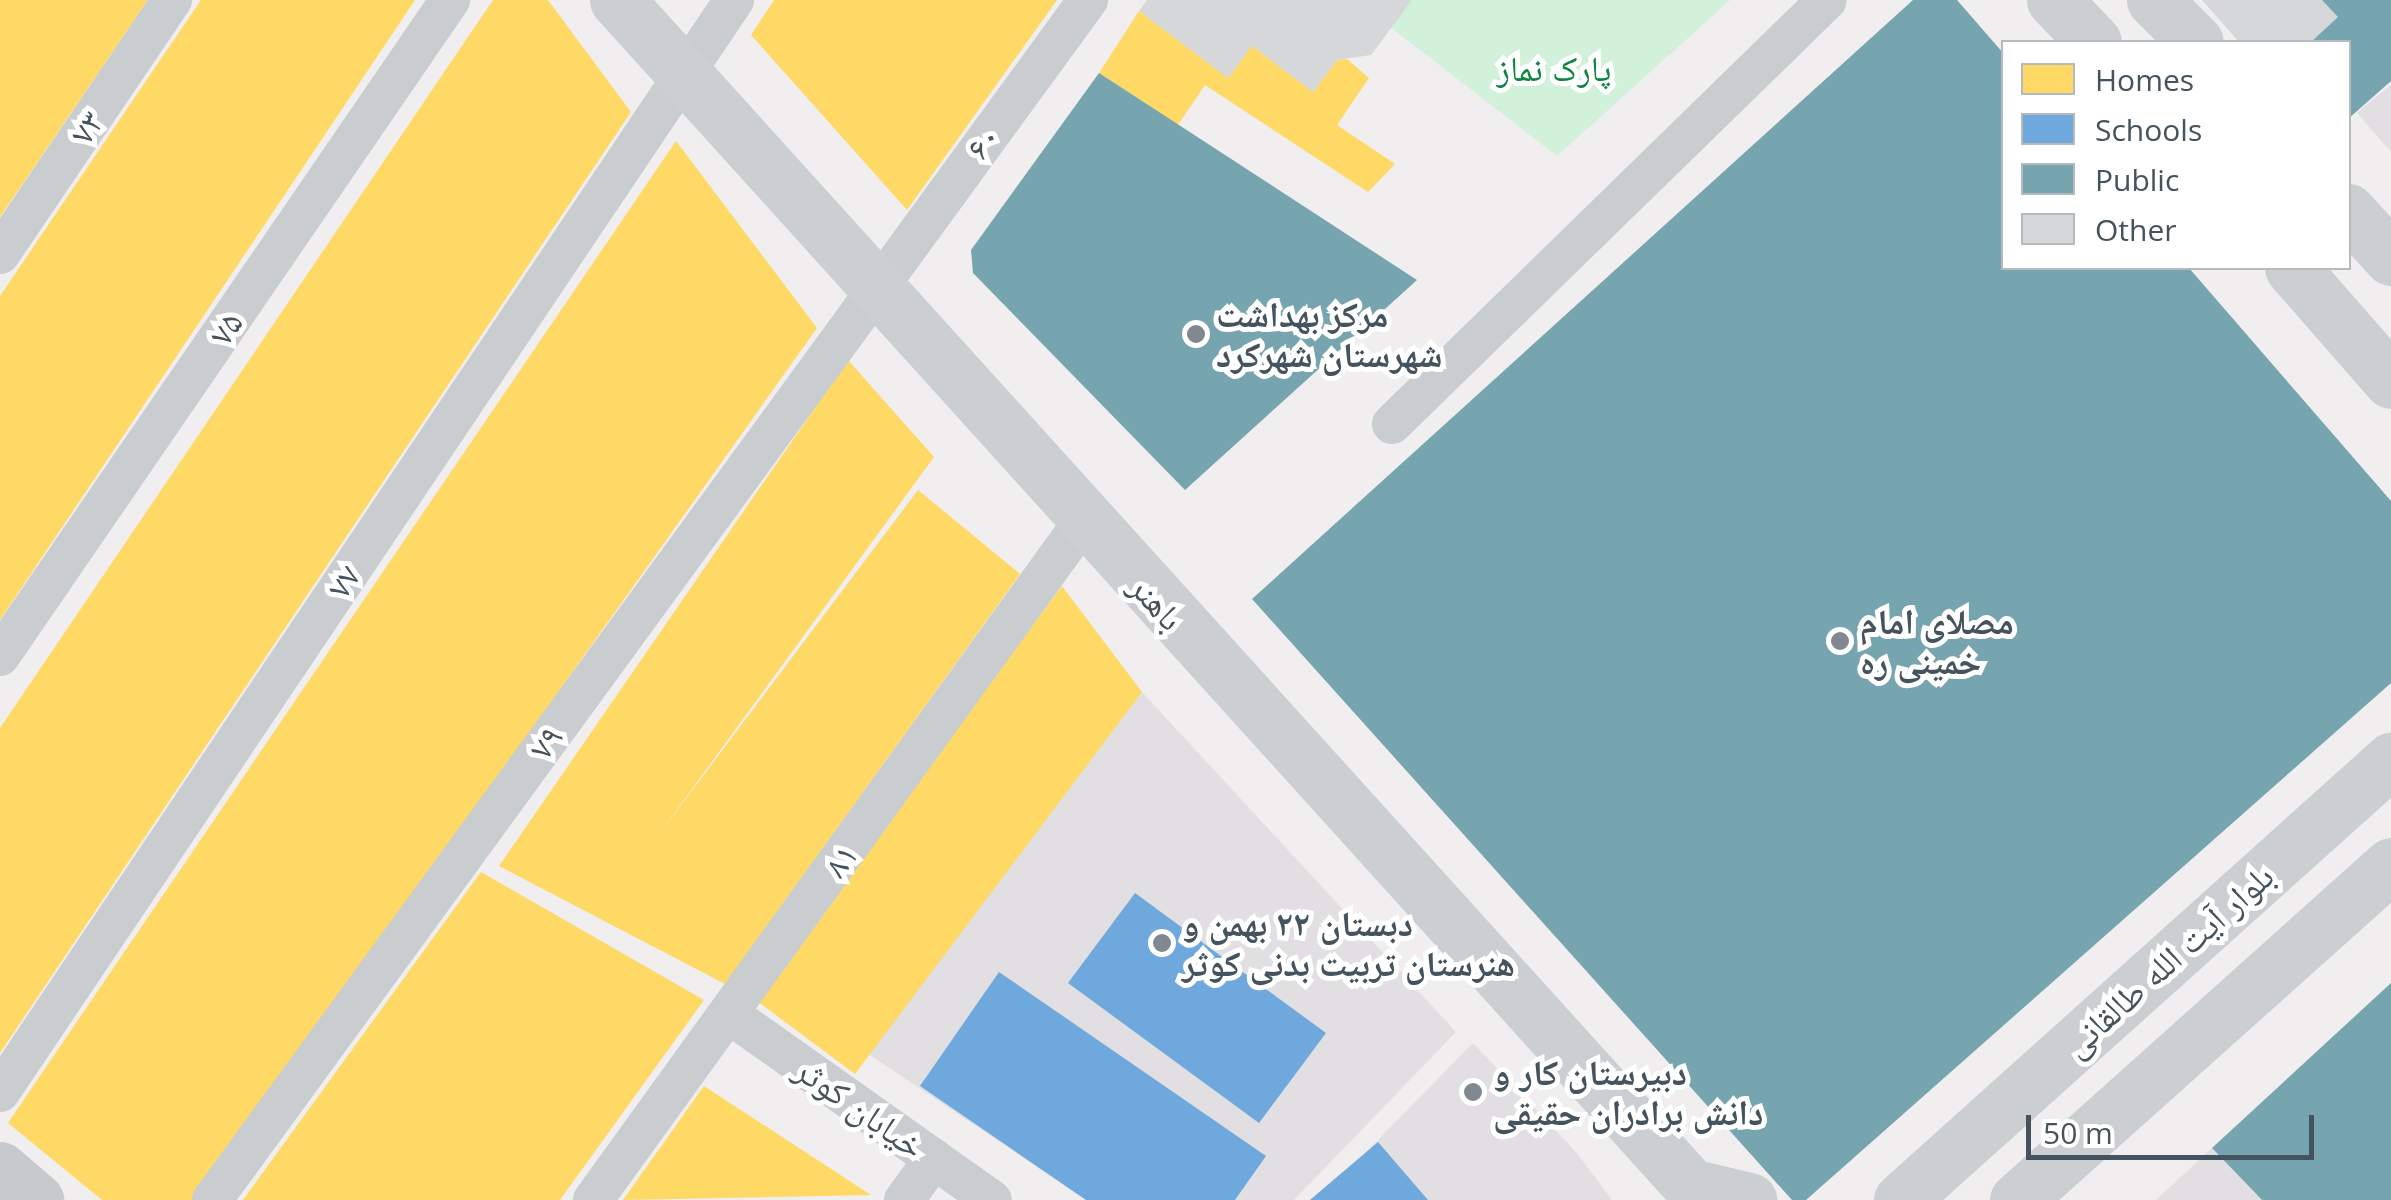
<!DOCTYPE html>
<html>
<head>
<meta charset="utf-8">
<style>
	body { margin:0 }
	#map { position:relative; width:2391px; height:1200px; overflow:hidden; background:#f0eeee; font-family:"Open Sans","Noto Naskh Arabic",sans-serif }
	div>[style] { position:absolute }
	.education>* { inset:0; background:#e1dfe1 }
	.green>* { inset:0; background:#d1f1da }
	.homes>* { inset:0; background:#ffd966 }
	.schools>* { inset:0; background:#6fa8dc }
	.public>* { inset:0; background:#76a5af }
	.building>* { inset:0; background:#d6d7d9 }
	.minor>* { height:40px; margin:-20px; padding:0 20px; transform-origin:20px; border-radius:20px; background:#cacdcf }
	.secondary>* { height:55px; margin:-27.5px; padding:0 27.5px; transform-origin:27.5px; border-radius:27.5px; background:#cbcfd2 }
	.primary>* { height:55px; margin:-27.5px; padding:0 27.5px; transform-origin:27.5px; border-radius:27.5px; background:#c6cace }
	.dots>* { width:28px; height:28px; translate:-50% -50%; box-sizing:border-box; border:5px solid #fff; border-radius:50% }
	span { translate:-50% -50%; white-space:nowrap; text-align:center; line-height:1.15; -webkit-text-stroke:10px #fff; paint-order:stroke }
	.park-label { font-size:35px; color:#0e8541 }
	.street-label { font-size:35px; color:#44535d }
	.poi-label { font-size:35px; color:#44535d; font-weight:700 }
	.left { translate:0 -50%; text-align:left }
	.legend { position:absolute; left:2001px; top:40px; width:350px; height:230px; box-sizing:border-box; background:#fff; border:2px solid #b4babe; margin:0; padding:12px 18px; list-style:none; font-size:30px; color:#44535d }
	.legend li { display:flex; align-items:center; gap:20px; height:50px }
	.legend b { width:50px; border:2px solid #b4babe }
	.scale { position:absolute; left:2026px; top:1115px; width:288px; height:45px; box-sizing:border-box; border:5px solid #44535d; border-top:0; padding-left:12px; font-size:30px; line-height:35px; white-space:nowrap; color:#44535d; -webkit-text-stroke:8px #fff; paint-order:stroke }
</style>
</head>
<body>
<div id="map">
	<div class="education">
		<div style="clip-path:polygon(2391px 85px,2391px 152px,2357px 113px)"></div>
		<div style="clip-path:polygon(1142px 692px,1456px 1032px,1294px 1200px,1086px 1200px,867px 1053px)"></div>
		<div style="clip-path:polygon(1473px 1043px,1576px 1152px,1612px 1200px,1319px 1200px)"></div>
		<div style="clip-path:polygon(2212px 1148px,2262px 1200px,2156px 1200px)"></div>
	</div>
	<div class="green">
		<div style="clip-path:polygon(1387px 0,1730px 0,1557px 156px,1376px 16px)"></div>
	</div>
	<div class="homes">
		<div style="clip-path:polygon(0 0,148px 0,0 217px)"></div>
		<div style="clip-path:polygon(201px 0,415px 0,0 620px,0 296px)"></div>
		<div style="clip-path:polygon(493px 0,548px 0,631px 112px,0 1053px,0 728px)"></div>
		<div style="clip-path:polygon(774px 0,1057px 0,907px 210px,751px 35px)"></div>
		<div style="clip-path:polygon(1139px 11px,1228px 78px,1252px 46px,1313px 92px,1337px 60px,1347px 59px,1369px 78px,1337px 125px,1395px 164px,1368px 192px,1205px 85px,1178px 125px,1099px 73px)"></div>
		<div style="clip-path:polygon(676px 141px,817px 328px,197px 1200px,102px 1200px,8px 1123px)"></div>
		<div style="clip-path:polygon(848px 360px,934px 457px,660px 833px,918px 490px,1020px 574px,725px 984px,499px 866px)"></div>
		<div style="clip-path:polygon(1062px 586px,1142px 692px,855px 1074px,753px 998px)"></div>
		<div style="clip-path:polygon(481px 872px,704px 1000px,560px 1200px,243px 1200px)"></div>
		<div style="clip-path:polygon(2391px 1046px,2391px 1189px,2355px 1156px,2363px 1136px,2347px 1118px,2363px 1104px,2347px 1085px)"></div>
		<div style="clip-path:polygon(704px 1086px,871px 1195px,623px 1200px)"></div>
	</div>
	<div class="schools">
		<div style="clip-path:polygon(1135px 893px,1326px 1033px,1259px 1123px,1068px 983px)"></div>
		<div style="clip-path:polygon(999px 972px,1266px 1156px,1235px 1200px,1086px 1200px,920px 1086px)"></div>
		<div style="clip-path:polygon(1378px 1142px,1428px 1200px,1310px 1200px)"></div>
	</div>
	<div class="public">
		<div style="clip-path:polygon(1913px 0,1957px 0,2004px 54px,2004px 268px,2189px 268px,2391px 501px,2391px 683px,1806px 1200px,1792px 1200px,1252px 599px)"></div>
		<div style="clip-path:polygon(2218px 0,2391px 0,2391px 81px,2348px 119px,2348px 42px,2256px 42px)"></div>
		<div style="clip-path:polygon(1099px 73px,1417px 280px,1185px 490px,973px 273px,971px 250px)"></div>
		<div style="clip-path:polygon(2391px 983px,2391px 1200px,2262px 1200px,2212px 1148px)"></div>
	</div>
	<div class="building">
		<div style="clip-path:polygon(1147px 0,1412px 0,1371px 55px,1337px 60px,1313px 92px,1252px 46px,1228px 78px,1139px 11px)"></div>
		<div style="clip-path:polygon(2202px 0,2322px 0,2338px 17px,2311px 42px,2239px 42px)"></div>
	</div>
	<div class="minor">
		<div style="left:0;top:254px;width:307px;rotate:-55.9deg"></div>
		<div style="left:1392px;top:424px;width:607px;rotate:-44.27deg"></div>
		<div style="left:0;top:656px;width:796px;rotate:-55.55deg"></div>
		<div style="left:729px;top:1014px;width:322px;rotate:35.3deg"></div>
		<div style="left:0;top:1092px;width:1316px;rotate:-56.09deg"></div>
		<div style="left:212px;top:1200px;width:1486px;rotate:-53.87deg"></div>
		<div style="left:593px;top:1200px;width:840px;rotate:-54.15deg"></div>
		<div style="left:904px;top:1200px;width:51px;rotate:-53.8deg"></div>
	</div>
	<div class="secondary">
		<div style="left:617px;top:0;width:1618px;rotate:47.85deg"></div>
		<div style="left:2054px;top:0;width:58px;rotate:46.4deg"></div>
		<div style="left:2154px;top:0;width:59px;rotate:45deg"></div>
		<div style="left:2348px;top:211px;width:64px;rotate:47.5deg"></div>
		<div style="left:2292px;top:268px;width:150px;rotate:48.8deg"></div>
		<div style="left:1690px;top:1186px;width:61px;rotate:13.3deg"></div>
		<div style="left:1901px;top:1200px;width:659px;rotate:-41.92deg"></div>
		<div style="left:2017px;top:1200px;width:502px;rotate:-41.85deg"></div>
	</div>
	<div class="primary">
		<div style="left:0;top:1169px;width:48px;rotate:40.7deg"></div>
	</div>
	<div class="dots">
		<div style="left:1196px;top:334px;background:#808990"></div>
		<div style="left:1840px;top:641px;background:#808990"></div>
		<div style="left:1162px;top:943px;background:#808990"></div>
		<div style="left:1473px;top:1092px;background:#808990"></div>
	</div>
	<div class="park-label">
		<span style="left:1554px;top:68px">پارک نماز</span>
	</div>
	<div class="street-label">
		<span style="left:86px;top:127px;rotate:-56deg">۷۳</span>
		<span style="left:982px;top:142px;rotate:-53deg">۶۰</span>
		<span style="left:225px;top:328px;rotate:-56deg">۷۵</span>
		<span style="left:343px;top:581px;rotate:-56deg">۷۷</span>
		<span style="left:1157px;top:602px;rotate:48deg">باهنر</span>
		<span style="left:545px;top:742px;rotate:-54deg">۷۹</span>
		<span style="left:840px;top:860px;rotate:-54deg">۸۱</span>
		<span style="left:2168px;top:960px;rotate:-42deg">بلوار آیت الله طالقانی</span>
		<span style="left:860px;top:1107px;rotate:35deg">خیابان کوثر</span>
	</div>
	<div class="poi-label">
		<span class="left" style="left:1216px;top:334px">مرکز بهداشت<br>شهرستان شهرکرد</span>
		<span class="left" style="left:1860px;top:641px">مصلای امام<br>خمینی ره</span>
		<span class="left" style="left:1182px;top:943px">دبستان ۲۲ بهمن و<br>هنرستان تربیت بدنی کوثر</span>
		<span class="left" style="left:1493px;top:1092px">دبیرستان کار و<br>دانش برادران حقیقی</span>
	</div>
	<ul class="legend">
	<li><b style="height:28px;background:#ffd966"></b>Homes</li>
	<li><b style="height:28px;background:#6fa8dc"></b>Schools</li>
	<li><b style="height:28px;background:#76a5af"></b>Public</li>
	<li><b style="height:28px;background:#d6d7d9"></b>Other</li>
	</ul>
	<div class="scale">50 m</div>
</div>
</body>
</html>
